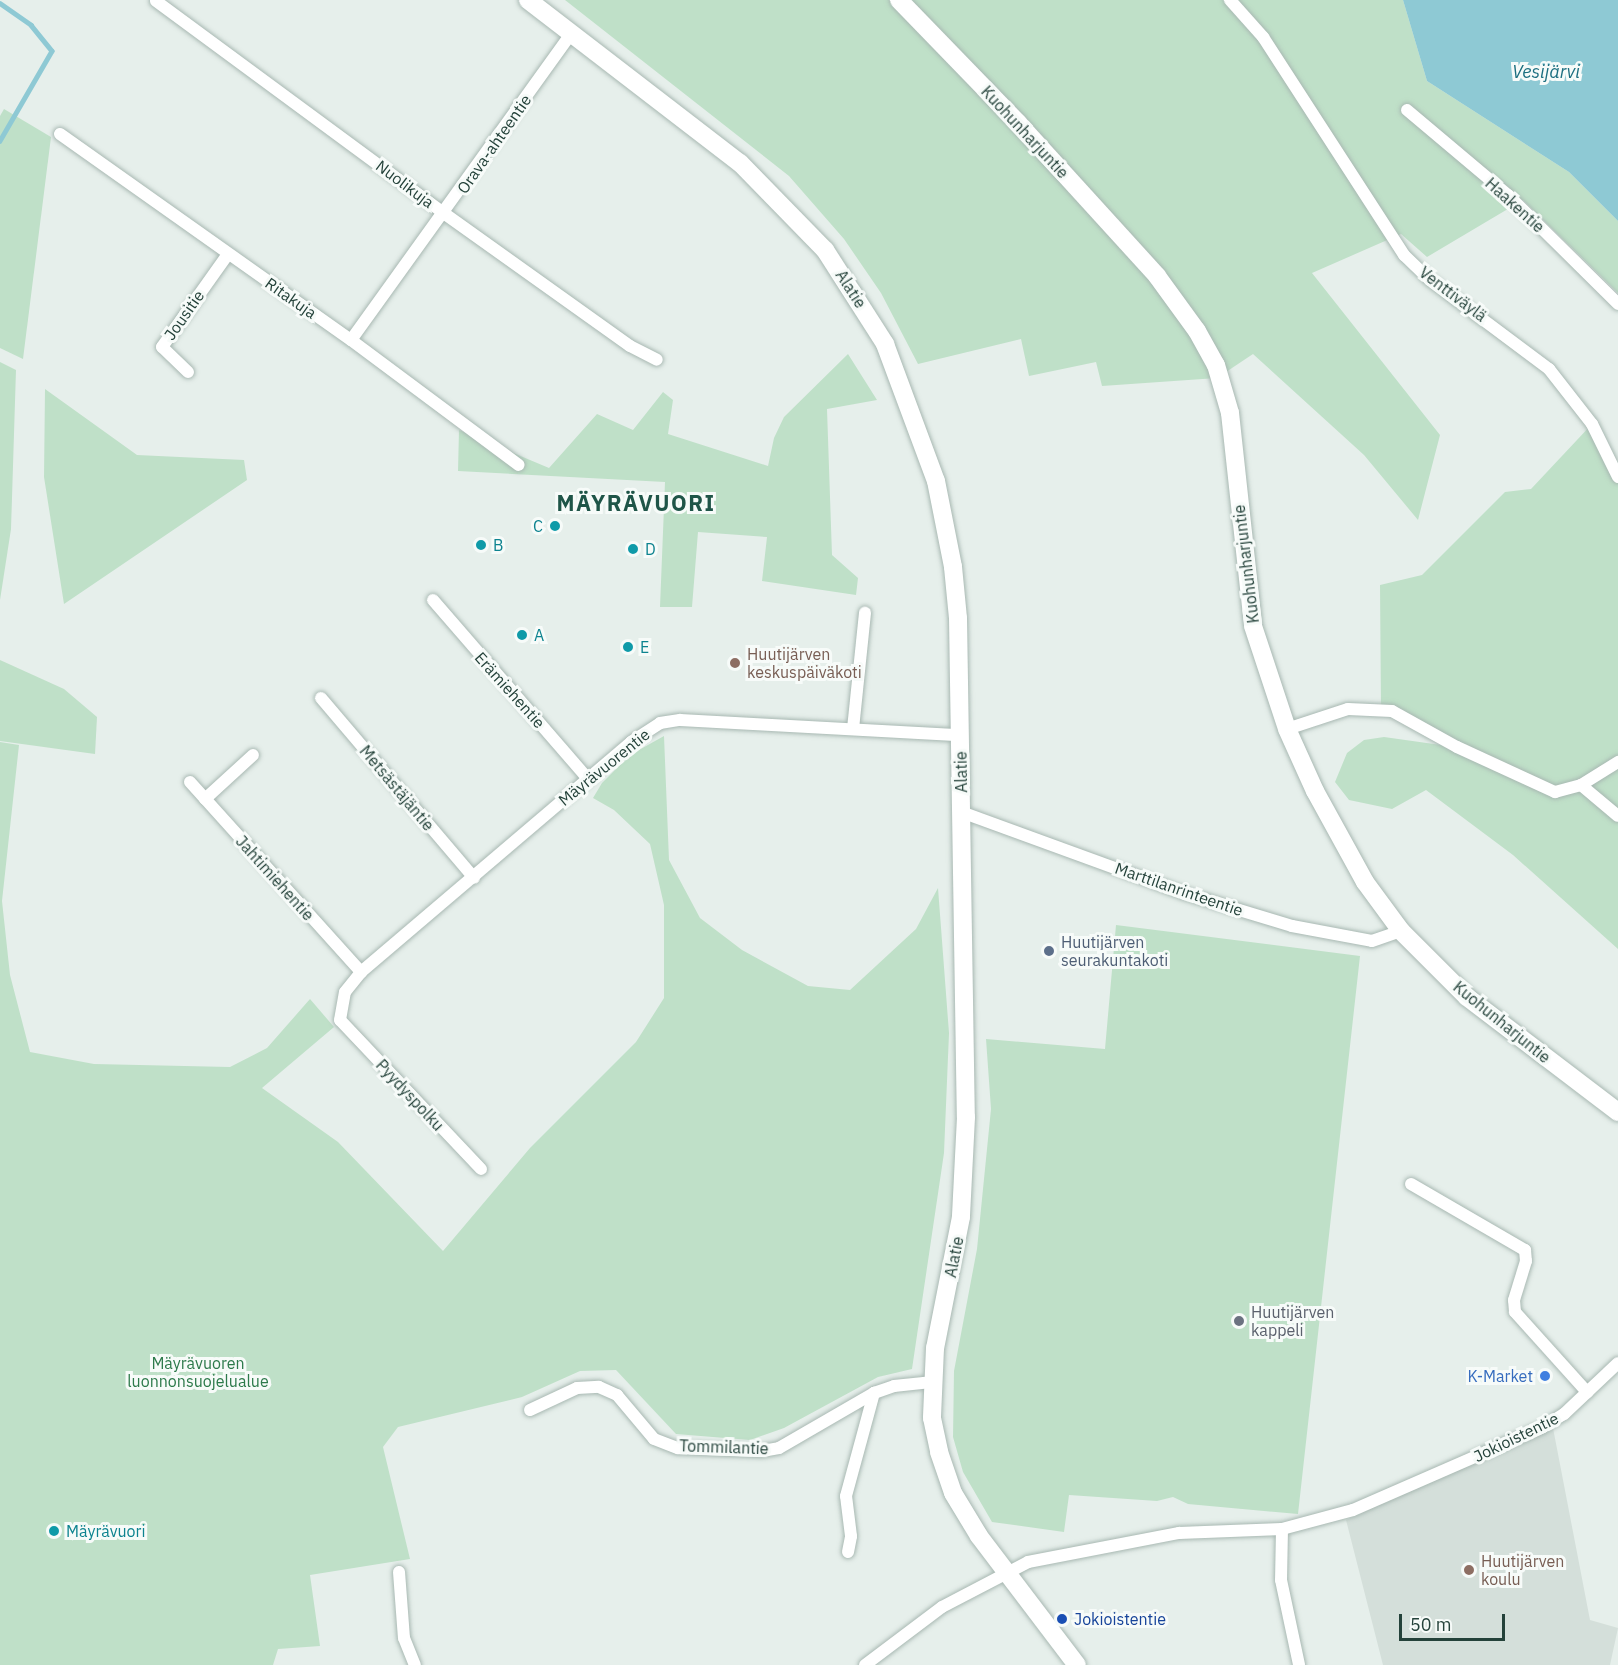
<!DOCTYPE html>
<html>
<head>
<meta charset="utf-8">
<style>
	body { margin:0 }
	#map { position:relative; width:1618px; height:1665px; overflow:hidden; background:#e6efeb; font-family:"IBM Plex Sans",sans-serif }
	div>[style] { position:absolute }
	.built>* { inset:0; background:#d4dfda }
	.green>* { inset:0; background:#bfe0c8 }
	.water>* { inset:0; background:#8ec9d4 }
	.stream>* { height:4.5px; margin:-2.25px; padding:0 2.25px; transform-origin:2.25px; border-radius:2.25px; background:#8ec9d4 }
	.roads { filter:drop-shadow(0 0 2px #a8b8b2) drop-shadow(0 0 2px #a8b8b2) }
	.street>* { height:12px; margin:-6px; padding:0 6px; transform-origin:6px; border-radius:6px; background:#fff }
	.secondary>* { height:18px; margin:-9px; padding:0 9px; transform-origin:9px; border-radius:9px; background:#fff }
	.dots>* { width:16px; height:16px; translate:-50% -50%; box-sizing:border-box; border:3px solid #f7fbf9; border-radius:50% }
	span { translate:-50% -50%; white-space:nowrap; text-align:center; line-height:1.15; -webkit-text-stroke:6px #f7fbf9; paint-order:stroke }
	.street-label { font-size:16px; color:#24423a }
	.culture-label { font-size:16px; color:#0d838f }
	.right { translate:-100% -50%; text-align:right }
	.left { translate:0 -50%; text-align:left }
	.education-label { font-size:16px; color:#785e54 }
	.service-label { font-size:16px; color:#4e5e75 }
	.worship-label { font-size:16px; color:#5b616d }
	.park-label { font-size:16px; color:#2d7a4b }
	.shop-label { font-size:16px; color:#366cbe }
	.transit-label { font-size:16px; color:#164399 }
	.water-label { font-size:18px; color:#1c6f80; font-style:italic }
	.district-label { font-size:22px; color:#1f5548; font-weight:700; letter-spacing:1.5px }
	.scale { position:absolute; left:1399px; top:1614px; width:106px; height:27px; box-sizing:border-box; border:3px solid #24423a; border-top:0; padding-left:8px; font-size:18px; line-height:21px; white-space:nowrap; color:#24423a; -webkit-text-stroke:4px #f7fbf9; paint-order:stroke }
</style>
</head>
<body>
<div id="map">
	<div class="built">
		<div style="clip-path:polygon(1553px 1428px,1590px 1620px,1618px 1628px,1610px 1665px,1383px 1665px,1346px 1520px)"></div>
	</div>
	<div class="green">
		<div style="clip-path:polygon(565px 0,1403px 0,1427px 81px,1569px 172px,1618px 221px,1618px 293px,1523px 200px,1427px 257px,1401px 234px,1312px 273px,1440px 435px,1418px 520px,1364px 455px,1253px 354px,1217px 378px,1102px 386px,1096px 362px,1029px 376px,1021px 339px,918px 364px,881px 293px,844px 239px,789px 176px)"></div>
		<div style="clip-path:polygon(4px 109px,51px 137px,23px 359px,0 348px,0 116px)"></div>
		<div style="clip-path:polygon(848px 354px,877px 400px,827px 409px,832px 555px,858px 578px,856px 595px,762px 581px,767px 537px,698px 532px,692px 607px,660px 607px,665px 482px,458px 471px,459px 430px,549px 468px,597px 414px,633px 430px,663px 392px,673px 400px,668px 434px,768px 466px,774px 438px,784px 417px)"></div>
		<div style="clip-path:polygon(0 362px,16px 370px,11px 529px,0 600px)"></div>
		<div style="clip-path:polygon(45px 389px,137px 455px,244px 460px,247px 480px,64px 604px,44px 477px)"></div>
		<div style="clip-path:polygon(1592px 424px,1618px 477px,1618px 949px,1513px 855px,1426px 790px,1392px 809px,1349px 800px,1335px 782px,1347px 753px,1364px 740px,1384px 737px,1455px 747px,1381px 710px,1380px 585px,1422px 575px,1505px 492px,1531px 489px)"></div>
		<div style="clip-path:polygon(0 660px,64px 689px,97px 717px,95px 754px,0 741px)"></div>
		<div style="clip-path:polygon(664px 736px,669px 860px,700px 918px,742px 950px,808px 986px,850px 990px,916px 929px,938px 888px,949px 1033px,944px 1153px,912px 1369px,878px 1377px,784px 1428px,750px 1440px,676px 1434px,616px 1370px,580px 1371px,522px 1397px,398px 1427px,383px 1447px,410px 1559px,310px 1575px,320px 1646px,278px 1649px,273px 1665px,0 1665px,0 742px,19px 745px,2px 901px,10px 975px,30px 1052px,94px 1064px,230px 1067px,267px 1048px,310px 999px,334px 1027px,262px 1088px,338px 1142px,443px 1251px,530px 1148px,636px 1042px,664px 998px,664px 905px,650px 844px,614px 810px,593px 798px,602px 783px,630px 755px)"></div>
		<div style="clip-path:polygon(1116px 925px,1360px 956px,1298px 1514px,1188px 1504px,1173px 1497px,1157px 1501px,1069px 1495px,1064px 1532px,992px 1522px,963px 1472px,953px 1437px,954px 1371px,977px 1249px,991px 1109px,986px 1039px,1105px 1049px)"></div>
	</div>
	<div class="water">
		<div style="clip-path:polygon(1403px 0,1618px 0,1618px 221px,1569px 172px,1427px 81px)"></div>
	</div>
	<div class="stream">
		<div style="left:0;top:3px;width:38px;rotate:35deg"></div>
		<div style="left:31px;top:25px;width:33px;rotate:51deg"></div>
		<div style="left:52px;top:51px;width:104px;rotate:120deg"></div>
	</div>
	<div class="roads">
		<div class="street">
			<div style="left:1230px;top:0;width:50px;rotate:48.3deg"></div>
			<div style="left:1263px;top:37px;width:260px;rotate:57.1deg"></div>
			<div style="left:1404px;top:255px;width:36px;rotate:44deg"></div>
			<div style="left:1430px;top:280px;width:149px;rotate:36.8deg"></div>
			<div style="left:1549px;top:369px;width:70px;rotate:52deg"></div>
			<div style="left:1592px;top:424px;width:59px;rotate:63.9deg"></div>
			<div style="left:156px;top:1px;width:359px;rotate:36.4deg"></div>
			<div style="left:445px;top:214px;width:227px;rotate:35.5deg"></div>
			<div style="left:630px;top:346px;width:30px;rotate:27deg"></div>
			<div style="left:1407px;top:110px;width:132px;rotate:40.1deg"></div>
			<div style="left:1508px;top:195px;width:155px;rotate:44.7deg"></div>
			<div style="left:60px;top:134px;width:357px;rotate:35.3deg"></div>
			<div style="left:351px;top:340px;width:209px;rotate:36.7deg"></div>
			<div style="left:351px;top:340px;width:378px;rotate:-54.3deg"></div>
			<div style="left:188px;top:372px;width:36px;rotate:-136deg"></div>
			<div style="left:162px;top:347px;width:114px;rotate:-54.6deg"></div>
			<div style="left:433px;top:600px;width:237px;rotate:49.1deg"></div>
			<div style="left:321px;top:698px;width:236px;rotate:49.6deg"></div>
			<div style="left:853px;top:729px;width:117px;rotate:-84.1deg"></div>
			<div style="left:1287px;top:729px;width:64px;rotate:-18.2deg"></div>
			<div style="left:1348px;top:709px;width:44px;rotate:2.6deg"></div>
			<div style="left:1392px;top:711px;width:74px;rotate:29deg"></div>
			<div style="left:1457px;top:747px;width:108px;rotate:24.7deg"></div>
			<div style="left:1555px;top:792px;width:27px;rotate:-15deg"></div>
			<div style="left:1581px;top:785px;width:44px;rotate:-31.9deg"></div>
			<div style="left:190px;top:782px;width:256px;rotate:48deg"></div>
			<div style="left:1581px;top:785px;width:48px;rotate:40deg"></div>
			<div style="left:205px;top:799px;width:65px;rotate:-42.5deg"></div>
			<div style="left:961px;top:812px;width:236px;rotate:20deg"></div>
			<div style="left:1183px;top:893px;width:114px;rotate:16.8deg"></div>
			<div style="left:1292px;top:926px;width:81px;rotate:10.6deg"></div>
			<div style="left:1372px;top:941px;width:31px;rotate:-19deg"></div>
			<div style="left:481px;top:1169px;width:205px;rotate:-133.4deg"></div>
			<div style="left:340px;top:1020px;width:28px;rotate:-80deg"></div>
			<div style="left:345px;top:992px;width:26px;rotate:-51deg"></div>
			<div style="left:361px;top:972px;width:355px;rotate:-40.4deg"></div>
			<div style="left:631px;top:742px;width:35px;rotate:-33deg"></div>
			<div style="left:660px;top:723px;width:20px;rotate:-9deg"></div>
			<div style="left:680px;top:720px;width:280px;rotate:3.1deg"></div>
			<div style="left:1411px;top:1184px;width:132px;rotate:30.1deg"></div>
			<div style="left:1525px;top:1250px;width:11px;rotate:85deg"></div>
			<div style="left:1526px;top:1261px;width:41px;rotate:107.1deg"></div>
			<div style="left:1514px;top:1300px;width:12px;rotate:85deg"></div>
			<div style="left:1515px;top:1312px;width:108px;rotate:48deg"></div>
			<div style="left:530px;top:1410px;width:52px;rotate:-25.1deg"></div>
			<div style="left:577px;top:1388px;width:22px;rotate:-3deg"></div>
			<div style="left:599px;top:1387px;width:20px;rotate:24deg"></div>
			<div style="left:617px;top:1395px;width:57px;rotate:49.9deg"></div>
			<div style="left:654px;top:1439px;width:26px;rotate:21deg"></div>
			<div style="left:678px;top:1448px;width:84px;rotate:2deg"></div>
			<div style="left:762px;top:1451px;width:17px;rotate:-10deg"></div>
			<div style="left:779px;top:1448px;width:110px;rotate:-30.1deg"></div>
			<div style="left:874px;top:1393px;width:21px;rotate:-19deg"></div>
			<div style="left:894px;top:1386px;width:37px;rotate:-6deg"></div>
			<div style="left:1282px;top:1529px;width:51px;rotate:91.1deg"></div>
			<div style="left:1281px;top:1580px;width:87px;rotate:78deg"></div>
			<div style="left:848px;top:1552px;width:16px;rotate:-79deg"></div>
			<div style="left:851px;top:1536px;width:40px;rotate:-97.1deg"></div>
			<div style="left:846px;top:1496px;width:107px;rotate:-74.8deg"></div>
			<div style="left:399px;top:1572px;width:66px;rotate:85.7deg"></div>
			<div style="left:404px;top:1638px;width:29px;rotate:68deg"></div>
			<div style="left:865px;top:1665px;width:96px;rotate:-37deg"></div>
			<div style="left:942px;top:1607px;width:97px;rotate:-27.6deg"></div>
			<div style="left:1028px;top:1562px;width:154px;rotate:-10.9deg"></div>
			<div style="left:1179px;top:1533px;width:103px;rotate:-2.2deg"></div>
			<div style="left:1282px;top:1529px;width:73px;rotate:-15deg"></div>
			<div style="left:1353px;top:1510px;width:207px;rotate:-23.6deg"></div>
			<div style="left:1543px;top:1427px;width:25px;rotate:-32deg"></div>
			<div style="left:1564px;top:1414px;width:74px;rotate:-43.4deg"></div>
		</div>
		<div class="secondary">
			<div style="left:528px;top:0;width:267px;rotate:37.6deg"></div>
			<div style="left:740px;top:163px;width:122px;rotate:45.7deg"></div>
			<div style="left:825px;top:250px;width:112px;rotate:57.4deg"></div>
			<div style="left:885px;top:344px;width:146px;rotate:69.6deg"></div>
			<div style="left:936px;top:481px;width:88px;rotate:78.8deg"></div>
			<div style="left:953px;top:567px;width:51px;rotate:84.4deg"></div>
			<div style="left:958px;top:618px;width:499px;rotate:89.1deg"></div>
			<div style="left:966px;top:1117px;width:100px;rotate:92.9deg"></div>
			<div style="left:961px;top:1217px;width:134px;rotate:101.2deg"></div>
			<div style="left:935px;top:1348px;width:70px;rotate:92.5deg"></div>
			<div style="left:932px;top:1418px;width:35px;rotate:78deg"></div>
			<div style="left:939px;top:1452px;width:43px;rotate:71.1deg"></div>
			<div style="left:953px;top:1493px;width:50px;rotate:58.8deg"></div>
			<div style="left:979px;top:1536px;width:162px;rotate:52.8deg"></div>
			<div style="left:899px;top:0;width:171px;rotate:45.9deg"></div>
			<div style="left:1018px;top:123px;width:207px;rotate:47.7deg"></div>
			<div style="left:1157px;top:276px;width:68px;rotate:54deg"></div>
			<div style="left:1197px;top:331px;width:39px;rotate:61deg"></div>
			<div style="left:1216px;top:365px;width:50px;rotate:73.7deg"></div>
			<div style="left:1230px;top:413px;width:214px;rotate:83.8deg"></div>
			<div style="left:1253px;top:626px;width:108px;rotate:71.7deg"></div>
			<div style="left:1287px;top:729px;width:68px;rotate:65.7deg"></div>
			<div style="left:1315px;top:791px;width:104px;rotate:61.2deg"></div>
			<div style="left:1365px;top:882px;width:61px;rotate:53.7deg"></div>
			<div style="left:1401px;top:931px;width:93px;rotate:45deg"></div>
			<div style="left:1467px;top:997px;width:190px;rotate:37.3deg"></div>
		</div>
	</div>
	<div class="dots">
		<div style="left:555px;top:526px;background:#0f9aa8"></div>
		<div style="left:481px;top:545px;background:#0f9aa8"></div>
		<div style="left:633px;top:549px;background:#0f9aa8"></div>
		<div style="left:522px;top:635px;background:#0f9aa8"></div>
		<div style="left:628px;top:647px;background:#0f9aa8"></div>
		<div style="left:735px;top:663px;background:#8d6e63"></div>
		<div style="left:1049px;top:951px;background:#5c6f8a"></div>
		<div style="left:1239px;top:1321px;background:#6b7280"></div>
		<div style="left:1545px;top:1376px;background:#3f7fe0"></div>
		<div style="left:54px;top:1531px;background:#0f9aa8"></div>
		<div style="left:1469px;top:1570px;background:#8d6e63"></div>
		<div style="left:1062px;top:1619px;background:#1a4fb4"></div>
	</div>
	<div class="street-label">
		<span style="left:1025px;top:132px;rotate:47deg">Kuohunharjuntie</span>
		<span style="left:494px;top:144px;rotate:-55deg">Orava-ahteentie</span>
		<span style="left:405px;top:184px;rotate:37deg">Nuolikuja</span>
		<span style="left:1515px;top:205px;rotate:42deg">Haakentie</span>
		<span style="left:851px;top:289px;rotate:57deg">Alatie</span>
		<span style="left:1453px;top:294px;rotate:37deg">Venttiväylä</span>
		<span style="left:291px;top:298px;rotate:35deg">Ritakuja</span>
		<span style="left:184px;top:315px;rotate:-55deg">Jousitie</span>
		<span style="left:1246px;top:564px;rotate:-97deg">Kuohunharjuntie</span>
		<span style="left:510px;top:690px;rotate:48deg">Erämiehentie</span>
		<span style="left:604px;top:767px;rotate:-39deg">Mäyrävuorentie</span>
		<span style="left:961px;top:772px;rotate:-91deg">Alatie</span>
		<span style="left:397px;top:788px;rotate:50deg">Metsästäjäntie</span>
		<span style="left:275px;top:878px;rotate:48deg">Jahtimiehentie</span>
		<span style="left:1179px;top:889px;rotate:19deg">Marttilanrinteentie</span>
		<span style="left:1502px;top:1022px;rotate:39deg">Kuohunharjuntie</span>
		<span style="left:410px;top:1095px;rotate:47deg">Pyydyspolku</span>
		<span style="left:954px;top:1257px;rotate:-79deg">Alatie</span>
		<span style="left:1516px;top:1437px;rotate:-26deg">Jokioistentie</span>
		<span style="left:724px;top:1447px;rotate:2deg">Tommilantie</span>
	</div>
	<div class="culture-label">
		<span class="right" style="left:543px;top:526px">C</span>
		<span class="left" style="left:493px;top:545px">B</span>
		<span class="left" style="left:645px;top:549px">D</span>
		<span class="left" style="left:534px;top:635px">A</span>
		<span class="left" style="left:640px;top:647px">E</span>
		<span class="left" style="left:66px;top:1531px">Mäyrävuori</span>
	</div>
	<div class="education-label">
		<span class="left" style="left:747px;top:663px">Huutijärven<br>keskuspäiväkoti</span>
		<span class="left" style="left:1481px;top:1570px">Huutijärven<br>koulu</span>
	</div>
	<div class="service-label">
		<span class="left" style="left:1061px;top:951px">Huutijärven<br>seurakuntakoti</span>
	</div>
	<div class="worship-label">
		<span class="left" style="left:1251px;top:1321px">Huutijärven<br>kappeli</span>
	</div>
	<div class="park-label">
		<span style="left:198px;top:1372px">Mäyrävuoren<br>luonnonsuojelualue</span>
	</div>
	<div class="shop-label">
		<span class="right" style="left:1533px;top:1376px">K-Market</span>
	</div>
	<div class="transit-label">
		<span class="left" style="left:1074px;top:1619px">Jokioistentie</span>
	</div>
	<div class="water-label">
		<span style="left:1546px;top:72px">Vesijärvi</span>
	</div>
	<div class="district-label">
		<span style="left:636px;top:503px">MÄYRÄVUORI</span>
	</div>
	<div class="scale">50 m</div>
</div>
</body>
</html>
